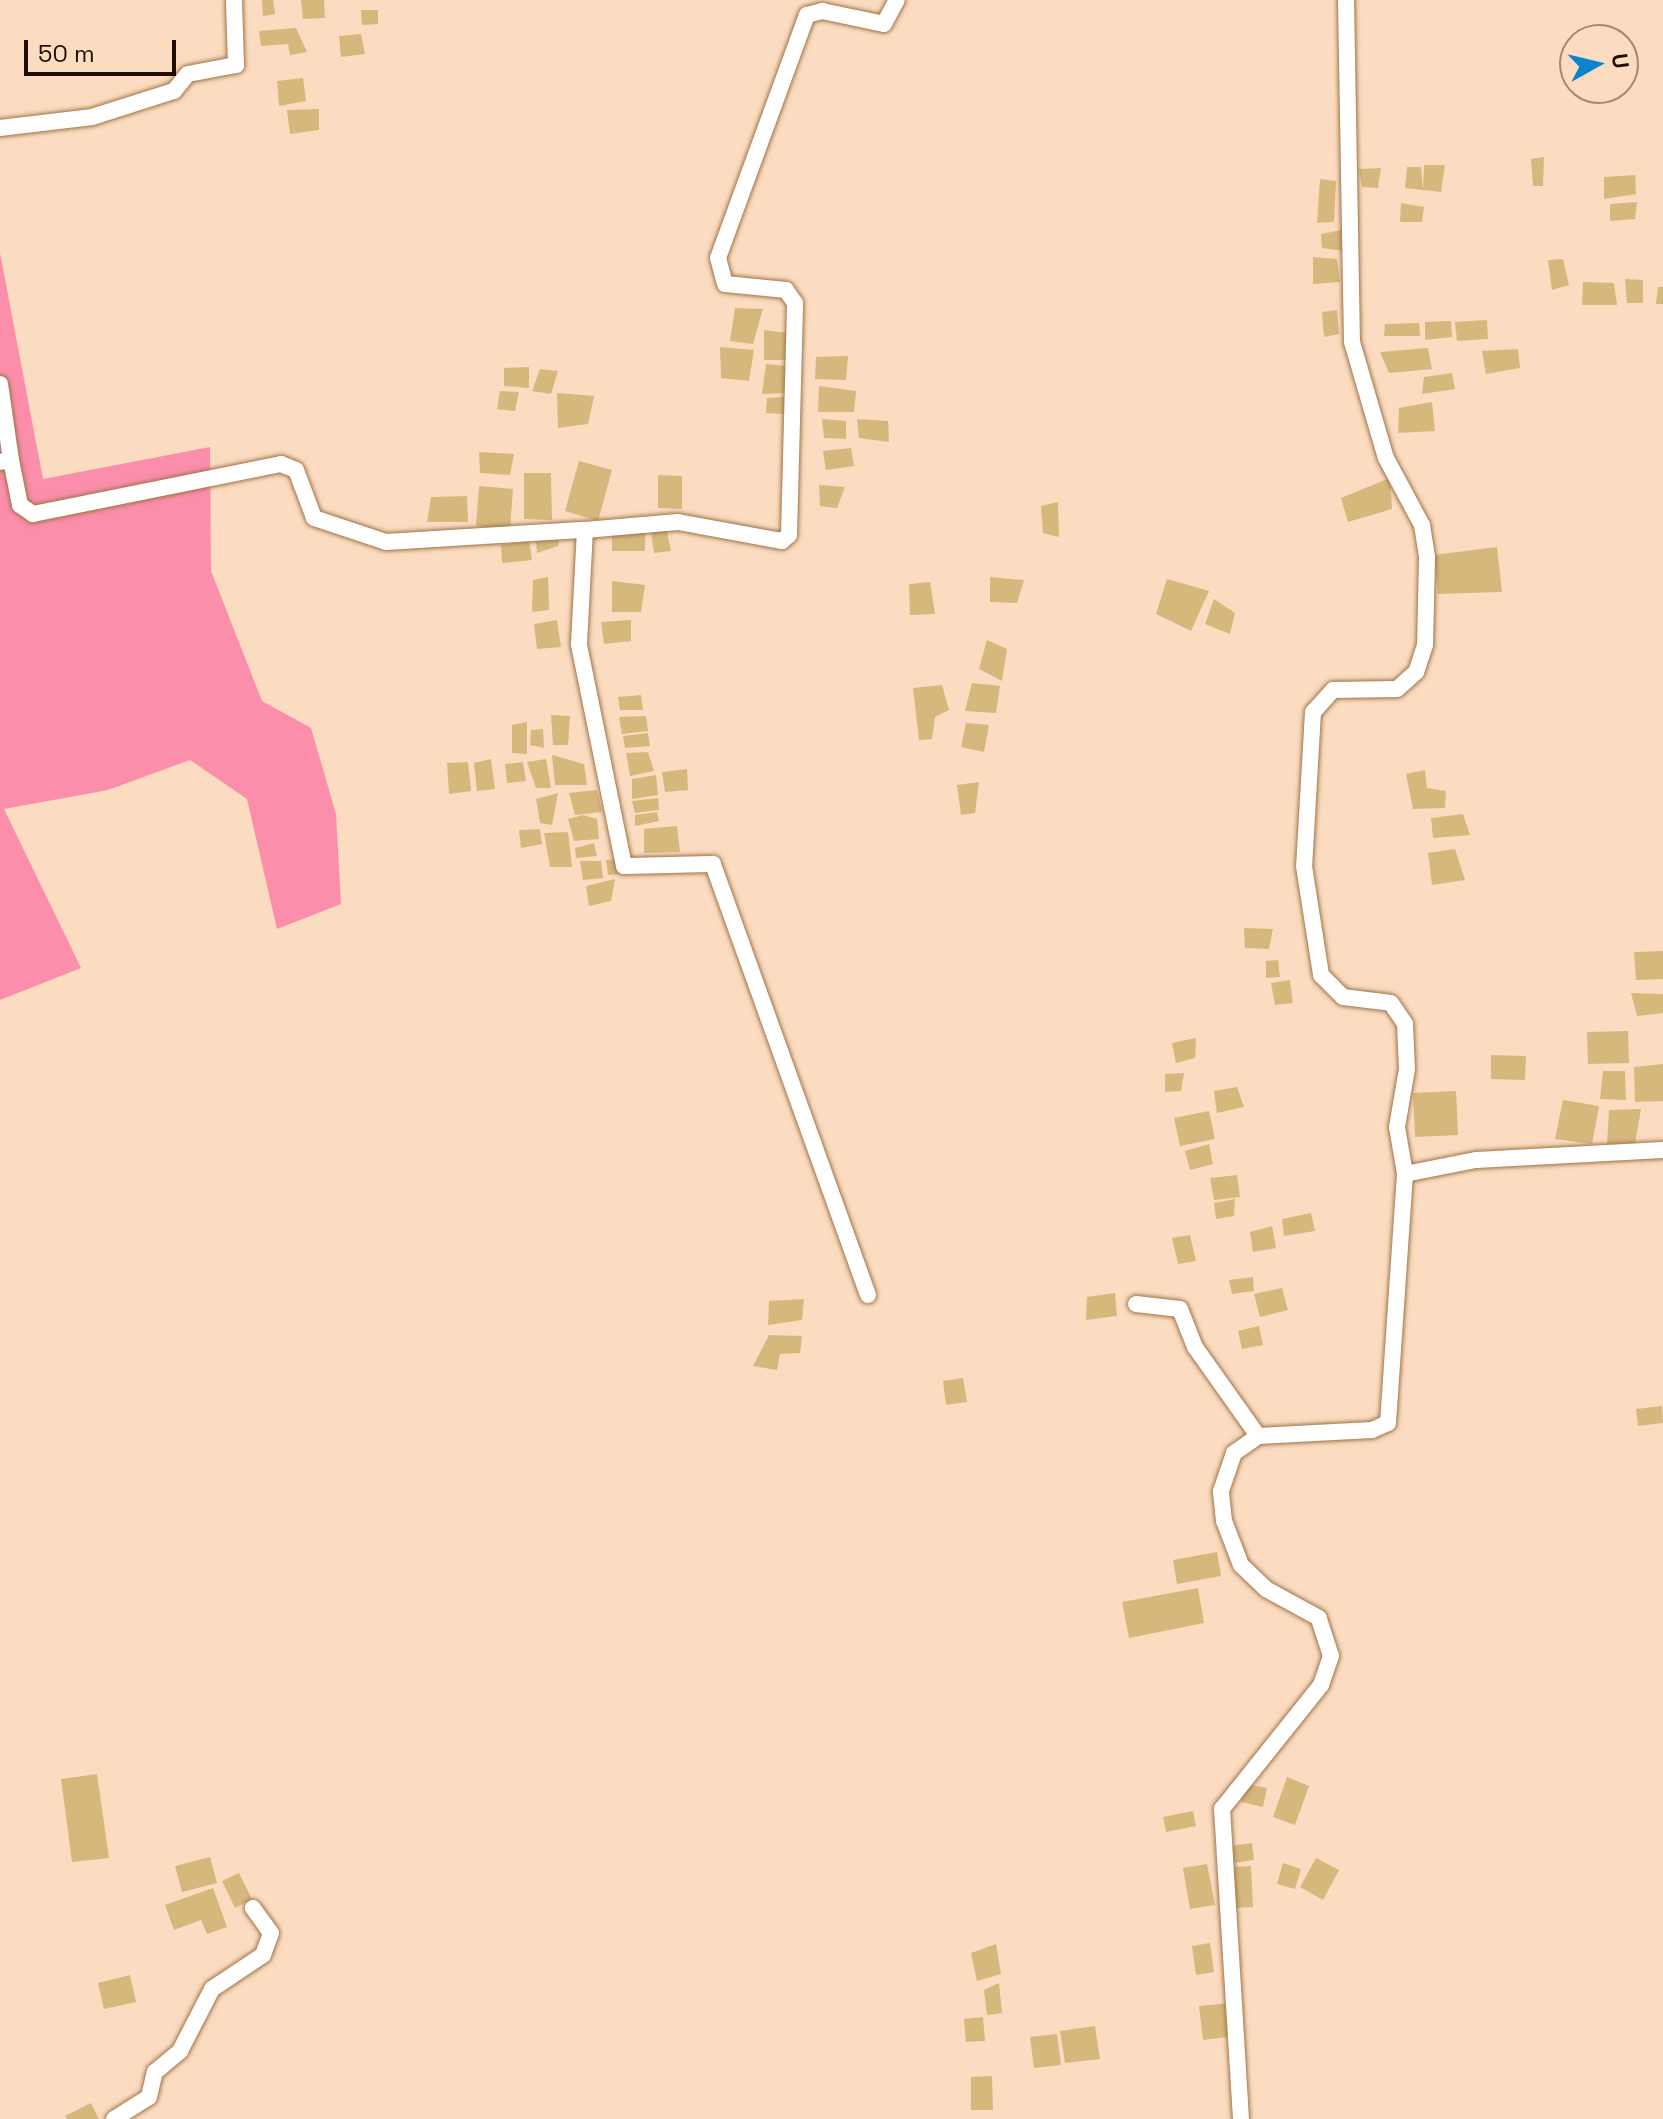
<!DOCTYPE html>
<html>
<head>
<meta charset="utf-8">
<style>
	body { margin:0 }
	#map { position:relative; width:1663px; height:2119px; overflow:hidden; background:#fbdcc1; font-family:"Space Grotesk",sans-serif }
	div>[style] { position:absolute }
	.forest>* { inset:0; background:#fb8eab }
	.building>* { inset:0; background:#d6b87d }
	.roads { filter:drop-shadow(0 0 2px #a17347) drop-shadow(0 0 2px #a17347) }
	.minor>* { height:16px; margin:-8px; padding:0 8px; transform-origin:8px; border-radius:8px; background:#fff }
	span { translate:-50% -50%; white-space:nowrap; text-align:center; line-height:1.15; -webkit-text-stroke:6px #fbdcc1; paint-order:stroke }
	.north { position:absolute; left:1559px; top:24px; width:80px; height:80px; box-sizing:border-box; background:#fbdcc1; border:2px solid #a38974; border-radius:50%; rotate:82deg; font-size:22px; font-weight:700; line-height:32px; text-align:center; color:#1e0d00 }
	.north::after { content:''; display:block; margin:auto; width:28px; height:36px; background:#0a85cd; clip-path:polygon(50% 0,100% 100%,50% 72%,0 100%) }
	.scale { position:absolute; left:24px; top:40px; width:152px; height:36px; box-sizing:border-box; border:4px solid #1e0d00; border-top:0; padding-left:10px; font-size:24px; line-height:28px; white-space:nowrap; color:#1e0d00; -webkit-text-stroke:6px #fbdcc1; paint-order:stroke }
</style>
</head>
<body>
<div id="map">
	<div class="forest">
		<div style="clip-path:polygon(0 253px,43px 479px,210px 447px,211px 571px,262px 701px,311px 728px,336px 814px,341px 904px,277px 929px,247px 799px,190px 760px,108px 790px,4px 809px,81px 968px,0 1000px)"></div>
	</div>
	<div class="building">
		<div style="clip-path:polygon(262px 0,273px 0,275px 14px,263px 16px)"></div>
		<div style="clip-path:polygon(301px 0,324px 0,325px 18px,303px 19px)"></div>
		<div style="clip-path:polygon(361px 10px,378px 10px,378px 24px,362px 25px)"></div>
		<div style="clip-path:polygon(296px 28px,307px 52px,290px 55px,288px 44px,261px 46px,259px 31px)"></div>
		<div style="clip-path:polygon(361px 34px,365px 54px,341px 57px,339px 36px)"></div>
		<div style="clip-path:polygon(303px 78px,306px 101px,279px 106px,277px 81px)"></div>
		<div style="clip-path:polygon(319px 109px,319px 130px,290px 134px,287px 110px)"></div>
		<div style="clip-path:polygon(1544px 157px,1543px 186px,1533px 186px,1531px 159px)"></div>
		<div style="clip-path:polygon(1424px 165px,1445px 165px,1441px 192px,1405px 188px,1407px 167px,1421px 167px,1423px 190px)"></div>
		<div style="clip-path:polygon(1381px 168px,1378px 188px,1362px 187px,1359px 169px)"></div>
		<div style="clip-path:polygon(1635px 175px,1636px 194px,1604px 199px,1604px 177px)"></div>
		<div style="clip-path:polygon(1320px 179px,1336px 181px,1334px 222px,1317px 223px)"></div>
		<div style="clip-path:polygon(1637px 202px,1635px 219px,1610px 221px,1610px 204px)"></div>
		<div style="clip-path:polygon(1401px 203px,1424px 207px,1422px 222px,1400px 222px)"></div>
		<div style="clip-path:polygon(1342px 230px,1343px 251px,1322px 248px,1321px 234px)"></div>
		<div style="clip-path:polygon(1313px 257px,1337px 259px,1340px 282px,1313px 284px)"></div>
		<div style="clip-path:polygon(1563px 259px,1569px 285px,1552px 290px,1548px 260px)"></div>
		<div style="clip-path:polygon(1625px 279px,1643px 280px,1643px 303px,1627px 303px)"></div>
		<div style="clip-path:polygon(1583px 282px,1614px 283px,1617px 305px,1582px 305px)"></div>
		<div style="clip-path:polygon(1658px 287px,1663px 287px,1663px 304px,1656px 304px)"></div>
		<div style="clip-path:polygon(735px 308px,763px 309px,753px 344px,730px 341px)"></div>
		<div style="clip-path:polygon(1337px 310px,1339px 334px,1324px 337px,1322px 312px)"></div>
		<div style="clip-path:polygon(1487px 320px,1488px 339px,1457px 341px,1455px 322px)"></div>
		<div style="clip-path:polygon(1451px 321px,1452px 337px,1425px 340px,1425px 322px)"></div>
		<div style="clip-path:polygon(1419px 323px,1420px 336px,1384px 336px,1385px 324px)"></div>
		<div style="clip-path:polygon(764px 330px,789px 333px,787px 360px,764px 360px)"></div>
		<div style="clip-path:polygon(720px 347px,754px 350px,749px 381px,721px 378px)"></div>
		<div style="clip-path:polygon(1428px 348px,1432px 369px,1389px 373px,1380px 352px)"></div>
		<div style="clip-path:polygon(1518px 349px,1520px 368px,1486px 374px,1482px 351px)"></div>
		<div style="clip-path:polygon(848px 356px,846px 380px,815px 379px,816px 357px)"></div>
		<div style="clip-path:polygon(766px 364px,787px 366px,786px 393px,762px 394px)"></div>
		<div style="clip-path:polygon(529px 367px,529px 388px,504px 386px,504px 368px)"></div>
		<div style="clip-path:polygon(540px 369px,558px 371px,551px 394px,532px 391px)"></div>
		<div style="clip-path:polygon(1452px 373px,1455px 389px,1422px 394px,1424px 377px)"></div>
		<div style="clip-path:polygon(819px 386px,856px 391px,854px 412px,818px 412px)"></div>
		<div style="clip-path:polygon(500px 391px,519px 392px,515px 411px,497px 409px)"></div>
		<div style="clip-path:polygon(557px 393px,594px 396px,588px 424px,558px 428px)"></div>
		<div style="clip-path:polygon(784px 397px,785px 414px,766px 413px,767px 398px)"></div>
		<div style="clip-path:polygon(1432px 402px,1435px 431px,1398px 433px,1399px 408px)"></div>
		<div style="clip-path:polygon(822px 419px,846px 421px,846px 439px,824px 438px)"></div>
		<div style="clip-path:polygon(857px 419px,888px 421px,889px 442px,859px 438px)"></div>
		<div style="clip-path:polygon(851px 448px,854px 466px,826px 470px,823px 451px)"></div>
		<div style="clip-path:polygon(479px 452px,514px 454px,510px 475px,480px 473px)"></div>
		<div style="clip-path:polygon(579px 461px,612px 470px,598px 521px,565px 511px)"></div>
		<div style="clip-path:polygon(524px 473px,551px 473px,552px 520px,524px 519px)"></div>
		<div style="clip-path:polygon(658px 475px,682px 476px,682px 509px,658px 508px)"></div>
		<div style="clip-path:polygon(1390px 478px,1392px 509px,1348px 522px,1341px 498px)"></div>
		<div style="clip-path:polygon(819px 485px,845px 487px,837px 508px,820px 506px)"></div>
		<div style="clip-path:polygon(479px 486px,513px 489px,510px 529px,476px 526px)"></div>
		<div style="clip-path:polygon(467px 496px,468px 522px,427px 522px,431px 497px)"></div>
		<div style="clip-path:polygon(1058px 502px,1059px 537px,1043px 533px,1041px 506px)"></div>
		<div style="clip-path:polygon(666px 528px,671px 551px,654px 553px,651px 531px)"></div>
		<div style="clip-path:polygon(645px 532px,645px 551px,612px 551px,612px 534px)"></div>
		<div style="clip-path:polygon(560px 537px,558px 546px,537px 553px,536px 540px)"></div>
		<div style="clip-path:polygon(529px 541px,532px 560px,502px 563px,501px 545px)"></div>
		<div style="clip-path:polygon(1497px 547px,1502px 592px,1438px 594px,1434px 555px)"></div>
		<div style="clip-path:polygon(548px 577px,549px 610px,532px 612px,533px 580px)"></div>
		<div style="clip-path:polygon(990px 577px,1024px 580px,1017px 603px,990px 602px)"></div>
		<div style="clip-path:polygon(1167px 579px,1209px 591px,1191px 631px,1156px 614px)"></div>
		<div style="clip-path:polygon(612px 581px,645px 585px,641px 612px,612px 612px)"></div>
		<div style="clip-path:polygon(930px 582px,935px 614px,910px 615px,909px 584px)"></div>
		<div style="clip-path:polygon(1214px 599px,1235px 613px,1230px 634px,1205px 624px)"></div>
		<div style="clip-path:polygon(557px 620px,561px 647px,537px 649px,534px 624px)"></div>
		<div style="clip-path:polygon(631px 620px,631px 641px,604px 644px,601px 622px)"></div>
		<div style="clip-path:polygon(987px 640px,1007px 649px,1002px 681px,979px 669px)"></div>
		<div style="clip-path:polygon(972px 683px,1000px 686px,996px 713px,965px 711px)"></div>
		<div style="clip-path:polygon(942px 685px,949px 710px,935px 717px,932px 739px,919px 740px,913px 688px)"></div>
		<div style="clip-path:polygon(641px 695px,643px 710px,620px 710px,618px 697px)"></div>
		<div style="clip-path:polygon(551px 715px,570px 716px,568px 745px,553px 745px)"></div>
		<div style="clip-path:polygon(646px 716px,648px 731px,622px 734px,619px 717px)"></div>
		<div style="clip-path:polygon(527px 722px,527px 754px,512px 753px,512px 725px)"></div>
		<div style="clip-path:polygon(966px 723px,989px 725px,984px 752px,961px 747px)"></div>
		<div style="clip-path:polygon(543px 729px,544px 748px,530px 745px,531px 730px)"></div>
		<div style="clip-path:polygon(648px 733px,650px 746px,625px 748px,623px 736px)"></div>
		<div style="clip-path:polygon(648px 752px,654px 771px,630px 776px,626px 753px)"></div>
		<div style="clip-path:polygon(552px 755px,584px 764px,587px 785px,555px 785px)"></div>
		<div style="clip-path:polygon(491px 759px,495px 789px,477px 791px,474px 763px)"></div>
		<div style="clip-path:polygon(546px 759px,551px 788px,536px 788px,527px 762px)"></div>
		<div style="clip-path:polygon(468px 762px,471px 791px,449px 794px,447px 763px)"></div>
		<div style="clip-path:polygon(523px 762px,526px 781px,507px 783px,505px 764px)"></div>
		<div style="clip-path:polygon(687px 769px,688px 790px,665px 792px,662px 772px)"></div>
		<div style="clip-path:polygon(1425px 770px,1427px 788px,1446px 791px,1445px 808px,1413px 809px,1406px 774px)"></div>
		<div style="clip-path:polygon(656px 775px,658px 795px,632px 799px,632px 779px)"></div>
		<div style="clip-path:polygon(979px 782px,975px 813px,961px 815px,957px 785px)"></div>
		<div style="clip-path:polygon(597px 790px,602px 812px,575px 815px,569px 793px)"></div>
		<div style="clip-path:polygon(558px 793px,552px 825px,540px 823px,536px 799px)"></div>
		<div style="clip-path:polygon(658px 798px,659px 810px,635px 813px,632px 801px)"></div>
		<div style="clip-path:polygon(657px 812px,659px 821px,635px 826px,635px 815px)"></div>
		<div style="clip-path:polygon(1463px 814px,1470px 835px,1433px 838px,1431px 818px)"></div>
		<div style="clip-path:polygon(583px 815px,597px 819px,599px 839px,574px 841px,568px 819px)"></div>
		<div style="clip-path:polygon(677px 826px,680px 852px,644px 853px,644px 829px)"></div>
		<div style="clip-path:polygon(540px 829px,542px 844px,521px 848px,519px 830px)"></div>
		<div style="clip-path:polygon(568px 832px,572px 867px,550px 867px,544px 833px)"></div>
		<div style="clip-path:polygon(594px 843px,597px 856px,576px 858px,575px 848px)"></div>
		<div style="clip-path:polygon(1455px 849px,1465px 880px,1432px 885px,1428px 853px)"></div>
		<div style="clip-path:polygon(620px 859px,624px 874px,608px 875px,606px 860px)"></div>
		<div style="clip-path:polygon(580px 861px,601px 861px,603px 878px,583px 880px)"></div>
		<div style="clip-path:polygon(615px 879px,611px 901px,589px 906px,586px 886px)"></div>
		<div style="clip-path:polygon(1244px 928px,1273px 929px,1269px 949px,1245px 948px)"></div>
		<div style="clip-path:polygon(1663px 951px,1663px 979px,1636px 980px,1634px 952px)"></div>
		<div style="clip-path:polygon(1278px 960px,1280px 977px,1266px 978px,1266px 961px)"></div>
		<div style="clip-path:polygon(1290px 980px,1293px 1003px,1275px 1005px,1271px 983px)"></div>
		<div style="clip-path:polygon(1631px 993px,1663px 994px,1663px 1013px,1637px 1016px)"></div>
		<div style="clip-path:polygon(1628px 1031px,1629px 1063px,1588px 1064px,1587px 1032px)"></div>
		<div style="clip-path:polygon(1196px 1038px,1195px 1058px,1176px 1063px,1172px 1043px)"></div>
		<div style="clip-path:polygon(1491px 1055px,1526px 1056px,1525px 1080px,1491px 1079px)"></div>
		<div style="clip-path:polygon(1663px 1064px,1663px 1101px,1635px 1102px,1634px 1067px)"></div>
		<div style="clip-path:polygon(1603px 1071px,1625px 1071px,1626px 1100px,1600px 1099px)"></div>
		<div style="clip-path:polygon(1184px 1073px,1181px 1091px,1165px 1092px,1165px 1074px)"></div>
		<div style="clip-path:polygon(1237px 1087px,1244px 1107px,1217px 1113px,1214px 1091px)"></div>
		<div style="clip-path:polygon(1456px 1091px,1458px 1135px,1415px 1137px,1413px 1093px)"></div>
		<div style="clip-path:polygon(1563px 1100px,1599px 1106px,1592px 1144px,1555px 1139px)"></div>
		<div style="clip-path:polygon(1641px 1109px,1635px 1143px,1607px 1144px,1609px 1110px)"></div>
		<div style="clip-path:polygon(1209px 1111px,1215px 1139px,1180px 1146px,1174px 1118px)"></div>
		<div style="clip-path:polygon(1209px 1144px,1213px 1164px,1190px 1170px,1185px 1151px)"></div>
		<div style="clip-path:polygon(1237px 1175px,1240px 1197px,1214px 1200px,1210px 1178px)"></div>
		<div style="clip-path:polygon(1235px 1199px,1234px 1216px,1216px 1219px,1214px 1203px)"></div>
		<div style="clip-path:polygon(1311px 1213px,1315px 1231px,1284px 1236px,1282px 1219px)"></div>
		<div style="clip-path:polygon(1272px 1226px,1276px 1248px,1253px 1252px,1250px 1232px)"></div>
		<div style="clip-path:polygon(1190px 1235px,1196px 1261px,1178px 1264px,1172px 1238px)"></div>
		<div style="clip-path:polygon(1253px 1277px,1254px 1291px,1232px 1294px,1229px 1280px)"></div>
		<div style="clip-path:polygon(1282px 1288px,1288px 1310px,1260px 1317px,1254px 1294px)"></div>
		<div style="clip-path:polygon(1115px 1293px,1117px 1316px,1086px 1320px,1087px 1297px)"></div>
		<div style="clip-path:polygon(804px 1299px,802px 1320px,768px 1325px,769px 1301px)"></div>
		<div style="clip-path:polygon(1259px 1326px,1263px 1345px,1242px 1349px,1238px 1331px)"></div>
		<div style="clip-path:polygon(769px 1335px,802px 1336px,800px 1353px,780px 1354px,777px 1370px,753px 1366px)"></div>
		<div style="clip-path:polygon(963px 1378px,967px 1402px,946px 1405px,943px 1381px)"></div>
		<div style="clip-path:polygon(1662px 1406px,1663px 1423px,1638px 1426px,1636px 1409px)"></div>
		<div style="clip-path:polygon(1217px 1552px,1221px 1576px,1177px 1584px,1173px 1560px)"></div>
		<div style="clip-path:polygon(1198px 1588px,1204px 1623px,1129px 1638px,1122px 1602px)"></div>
		<div style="clip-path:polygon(97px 1774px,109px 1858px,72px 1862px,61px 1779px)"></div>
		<div style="clip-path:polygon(1287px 1777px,1309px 1786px,1295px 1825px,1273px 1817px)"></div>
		<div style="clip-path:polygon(1245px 1784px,1267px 1788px,1263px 1807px,1241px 1802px)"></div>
		<div style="clip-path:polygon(1193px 1811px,1196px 1826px,1166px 1832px,1163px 1817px)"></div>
		<div style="clip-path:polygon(1252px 1843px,1254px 1860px,1226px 1864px,1224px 1847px)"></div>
		<div style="clip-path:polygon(210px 1857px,217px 1883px,182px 1892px,175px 1866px)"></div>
		<div style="clip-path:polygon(1316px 1858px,1339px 1870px,1323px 1900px,1300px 1887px)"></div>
		<div style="clip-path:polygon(1283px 1863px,1301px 1869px,1295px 1889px,1277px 1884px)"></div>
		<div style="clip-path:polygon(1207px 1864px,1215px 1905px,1190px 1909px,1183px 1868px)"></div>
		<div style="clip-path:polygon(1251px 1866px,1253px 1907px,1229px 1908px,1227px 1867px)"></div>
		<div style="clip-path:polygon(239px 1873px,252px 1899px,235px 1908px,222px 1881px)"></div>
		<div style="clip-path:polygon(213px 1888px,227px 1927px,207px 1934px,201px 1920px,174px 1930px,165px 1905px)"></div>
		<div style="clip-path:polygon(1210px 1943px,1214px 1972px,1196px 1975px,1192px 1946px)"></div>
		<div style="clip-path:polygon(996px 1944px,1001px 1974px,977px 1981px,971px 1953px)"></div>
		<div style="clip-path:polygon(130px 1975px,136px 2002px,104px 2009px,98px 1983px)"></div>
		<div style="clip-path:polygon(999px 1983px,1002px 2013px,987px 2015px,984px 1990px)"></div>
		<div style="clip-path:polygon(1231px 2003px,1227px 2037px,1203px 2040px,1199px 2006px)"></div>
		<div style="clip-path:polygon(983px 2017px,985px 2041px,966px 2042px,964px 2019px)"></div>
		<div style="clip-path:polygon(1095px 2026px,1100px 2059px,1065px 2063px,1060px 2031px)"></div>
		<div style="clip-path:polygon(1057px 2034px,1061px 2065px,1034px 2068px,1030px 2037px)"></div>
		<div style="clip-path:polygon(992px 2076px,993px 2110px,971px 2110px,971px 2077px)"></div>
		<div style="clip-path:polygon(91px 2103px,99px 2119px,67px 2119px,65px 2116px)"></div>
	</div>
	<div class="roads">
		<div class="minor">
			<div style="left:1346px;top:0;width:342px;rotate:89deg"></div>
			<div style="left:1352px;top:342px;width:121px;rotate:73.7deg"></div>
			<div style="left:1386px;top:458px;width:76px;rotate:61.8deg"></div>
			<div style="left:1422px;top:525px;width:33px;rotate:81deg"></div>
			<div style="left:1427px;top:558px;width:87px;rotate:91.3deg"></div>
			<div style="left:1425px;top:645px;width:28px;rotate:108deg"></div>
			<div style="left:1416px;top:672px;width:25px;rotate:138deg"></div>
			<div style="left:1397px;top:689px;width:64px;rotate:179.1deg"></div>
			<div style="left:1333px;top:690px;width:30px;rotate:132deg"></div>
			<div style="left:1313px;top:712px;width:154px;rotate:93.3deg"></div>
			<div style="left:1304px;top:866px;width:110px;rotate:81.1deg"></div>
			<div style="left:1321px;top:975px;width:31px;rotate:45deg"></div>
			<div style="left:1343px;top:997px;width:48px;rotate:7.1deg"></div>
			<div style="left:1391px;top:1003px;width:25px;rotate:56deg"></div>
			<div style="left:1405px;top:1024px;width:45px;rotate:87.5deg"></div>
			<div style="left:1407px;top:1069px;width:59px;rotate:99.8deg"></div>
			<div style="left:1397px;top:1127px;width:48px;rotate:80.3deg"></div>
			<div style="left:1405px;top:1174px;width:72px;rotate:-11.2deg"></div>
			<div style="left:1476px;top:1160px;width:187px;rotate:-3.1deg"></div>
			<div style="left:0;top:128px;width:93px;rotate:-6.8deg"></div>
			<div style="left:92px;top:117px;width:86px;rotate:-17.6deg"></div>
			<div style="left:174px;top:91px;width:22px;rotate:-51deg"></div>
			<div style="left:188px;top:74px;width:49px;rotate:-10.6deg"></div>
			<div style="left:236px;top:65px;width:65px;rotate:-91.8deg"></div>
			<div style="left:0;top:384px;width:77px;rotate:81.8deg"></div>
			<div style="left:11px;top:460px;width:11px;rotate:170deg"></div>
			<div style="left:11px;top:460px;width:46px;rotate:78.7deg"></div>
			<div style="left:20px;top:505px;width:16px;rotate:35deg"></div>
			<div style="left:33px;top:514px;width:253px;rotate:-11.4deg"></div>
			<div style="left:281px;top:464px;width:16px;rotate:22deg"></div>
			<div style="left:296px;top:470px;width:51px;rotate:69.4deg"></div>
			<div style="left:314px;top:518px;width:76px;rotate:18.4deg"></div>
			<div style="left:386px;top:542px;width:199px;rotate:-3.5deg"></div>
			<div style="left:868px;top:1295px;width:458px;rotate:-109.8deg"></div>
			<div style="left:713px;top:864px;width:89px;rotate:178.7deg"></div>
			<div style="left:624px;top:866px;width:227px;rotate:-101.5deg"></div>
			<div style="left:579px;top:644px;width:114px;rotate:-87deg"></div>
			<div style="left:585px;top:530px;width:93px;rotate:-4.9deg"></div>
			<div style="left:678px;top:522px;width:106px;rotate:10.4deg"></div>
			<div style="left:782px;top:541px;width:9px;rotate:-41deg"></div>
			<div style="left:789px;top:535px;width:232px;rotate:-88.5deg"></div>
			<div style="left:795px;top:303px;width:16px;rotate:-125deg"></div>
			<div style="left:786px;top:290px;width:61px;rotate:-174.4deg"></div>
			<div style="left:725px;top:284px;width:27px;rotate:-105deg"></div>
			<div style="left:718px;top:258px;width:259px;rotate:-69.9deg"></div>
			<div style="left:807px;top:15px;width:16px;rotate:-15deg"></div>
			<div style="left:822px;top:11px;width:63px;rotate:11.8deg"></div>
			<div style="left:884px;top:24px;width:27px;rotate:-62deg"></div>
			<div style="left:1136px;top:1304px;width:44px;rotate:6.5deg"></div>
			<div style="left:1180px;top:1309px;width:41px;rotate:68.5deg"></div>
			<div style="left:1195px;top:1347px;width:109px;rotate:54.7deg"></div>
			<div style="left:114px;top:2119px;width:41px;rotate:-32.2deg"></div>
			<div style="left:149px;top:2097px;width:26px;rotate:-77deg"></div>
			<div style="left:155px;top:2072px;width:33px;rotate:-40deg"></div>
			<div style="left:180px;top:2051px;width:70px;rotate:-62.7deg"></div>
			<div style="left:212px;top:1989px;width:61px;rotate:-33.7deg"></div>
			<div style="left:263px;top:1955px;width:23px;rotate:-70deg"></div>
			<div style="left:271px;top:1933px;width:31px;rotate:-126deg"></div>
			<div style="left:1241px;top:2119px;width:311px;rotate:-93.5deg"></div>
			<div style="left:1222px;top:1809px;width:159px;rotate:-51.4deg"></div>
			<div style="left:1321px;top:1685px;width:31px;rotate:-71deg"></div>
			<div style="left:1331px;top:1656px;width:40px;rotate:-108deg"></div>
			<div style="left:1319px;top:1618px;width:60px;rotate:-151.3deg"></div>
			<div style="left:1266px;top:1589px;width:35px;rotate:-136deg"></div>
			<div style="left:1241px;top:1565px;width:47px;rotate:-111.1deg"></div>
			<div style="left:1224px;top:1521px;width:30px;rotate:-96deg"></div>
			<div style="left:1221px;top:1491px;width:40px;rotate:-71.1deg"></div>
			<div style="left:1234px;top:1453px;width:29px;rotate:-35deg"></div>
			<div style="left:1258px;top:1436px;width:114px;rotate:-3deg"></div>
			<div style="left:1372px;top:1430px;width:17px;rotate:-24deg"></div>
			<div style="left:1388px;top:1423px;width:250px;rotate:-86.1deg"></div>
		</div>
	</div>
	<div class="north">U</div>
	<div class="scale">50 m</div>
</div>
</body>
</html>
